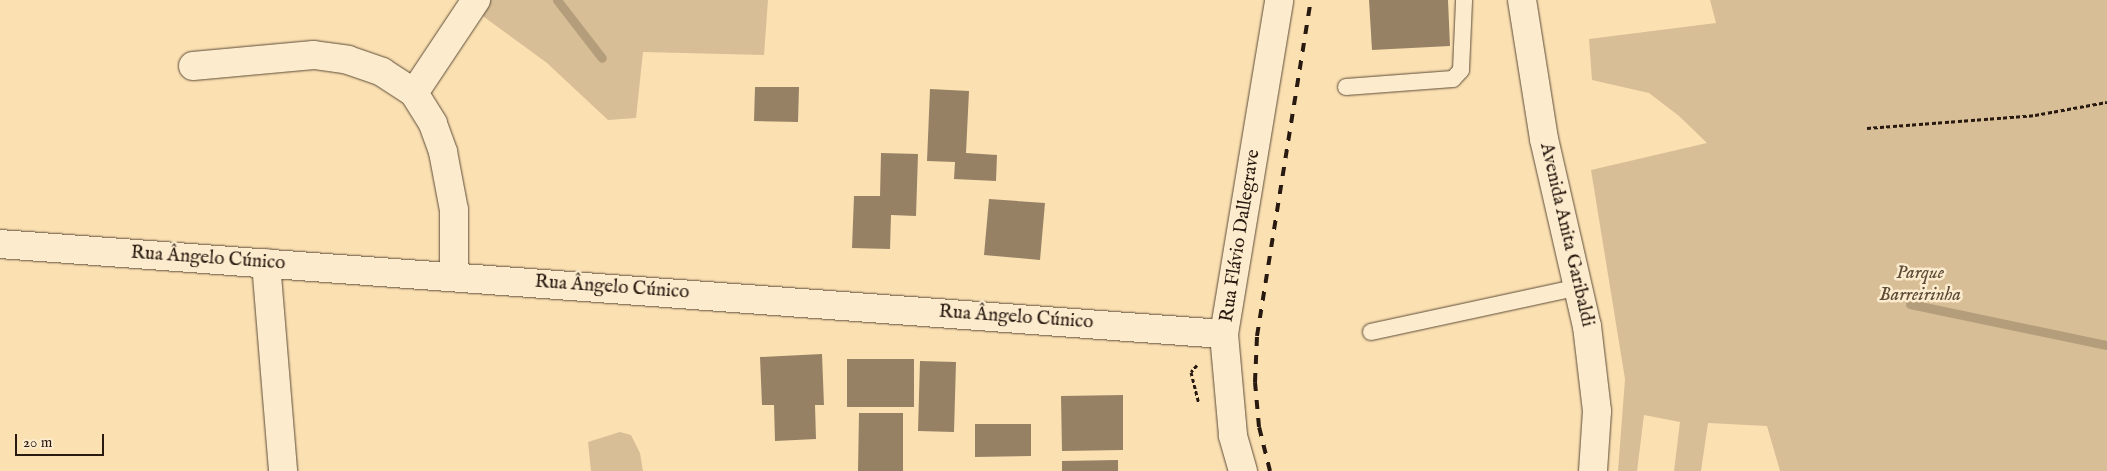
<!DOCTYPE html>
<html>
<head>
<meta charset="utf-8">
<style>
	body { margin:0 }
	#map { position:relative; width:2107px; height:471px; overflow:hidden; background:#fbe0b2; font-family:"IM FELL English",serif }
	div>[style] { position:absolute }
	.green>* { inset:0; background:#d7be96 }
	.stream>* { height:9px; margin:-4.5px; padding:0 4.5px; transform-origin:4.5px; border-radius:4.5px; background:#b39d7b }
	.building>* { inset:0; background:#968164 }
	.path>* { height:3px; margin-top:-1.5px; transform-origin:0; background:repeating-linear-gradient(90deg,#281a10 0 4px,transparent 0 6.5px) }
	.roads { filter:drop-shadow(0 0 1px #5d4c38) drop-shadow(0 0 1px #5d4c38) }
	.lane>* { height:16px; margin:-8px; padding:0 8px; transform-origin:8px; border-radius:8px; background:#fcebcd }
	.street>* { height:28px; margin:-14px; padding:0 14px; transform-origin:14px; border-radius:14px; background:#fcebcd }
	.secondary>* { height:28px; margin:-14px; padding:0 14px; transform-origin:14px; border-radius:14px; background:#fcebcd }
	.rail>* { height:4px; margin-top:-2px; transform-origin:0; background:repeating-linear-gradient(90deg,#281a10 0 9px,transparent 0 18px) }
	span { translate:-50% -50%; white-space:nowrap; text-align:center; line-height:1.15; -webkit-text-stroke:5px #fcebcd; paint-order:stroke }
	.street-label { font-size:19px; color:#281a10 }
	.park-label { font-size:19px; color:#5d4b38; font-style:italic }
	.scale { position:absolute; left:15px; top:434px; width:89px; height:22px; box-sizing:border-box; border:2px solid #281a10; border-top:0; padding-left:6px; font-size:15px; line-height:18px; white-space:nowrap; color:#281a10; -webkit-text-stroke:4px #fcebcd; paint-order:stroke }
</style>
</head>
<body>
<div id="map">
	<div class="green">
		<div style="clip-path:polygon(461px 0,768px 0,764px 55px,643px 52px,636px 118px,608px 120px,547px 63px)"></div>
		<div style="clip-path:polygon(1710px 0,2107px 0,2107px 471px,1780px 471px,1767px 426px,1708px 423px,1701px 471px,1674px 471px,1680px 422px,1644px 415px,1637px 471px,1618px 471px,1625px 379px,1591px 170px,1707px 143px,1679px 116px,1649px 93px,1592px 80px,1589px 39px,1716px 23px)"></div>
		<div style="clip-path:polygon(620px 432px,631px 435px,640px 453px,643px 471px,591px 471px,588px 442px)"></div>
	</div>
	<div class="stream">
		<div style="left:557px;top:0;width:73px;rotate:52.2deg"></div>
		<div style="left:1910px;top:304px;width:201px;rotate:11.8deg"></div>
	</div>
	<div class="building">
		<div style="clip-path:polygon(1369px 0,1448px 0,1450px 46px,1372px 50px)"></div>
		<div style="clip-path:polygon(755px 87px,799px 87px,798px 122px,754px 121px)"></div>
		<div style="clip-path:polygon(930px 89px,969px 91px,966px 153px,997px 155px,996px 181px,954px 179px,955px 162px,927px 161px)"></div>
		<div style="clip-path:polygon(881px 153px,918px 154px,916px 216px,891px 215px,890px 249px,852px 248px,854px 196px,880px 196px)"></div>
		<div style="clip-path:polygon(989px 199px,1045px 203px,1040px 260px,984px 255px)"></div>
		<div style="clip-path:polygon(822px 354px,824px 405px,815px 405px,816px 439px,775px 441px,774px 405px,762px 405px,760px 357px)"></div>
		<div style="clip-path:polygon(847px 359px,914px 359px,914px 407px,847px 407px)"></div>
		<div style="clip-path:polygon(920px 361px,956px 362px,954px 432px,918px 431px)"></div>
		<div style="clip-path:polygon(1123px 395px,1123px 450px,1062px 451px,1061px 396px)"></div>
		<div style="clip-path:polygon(859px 413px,903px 413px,903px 471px,858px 471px)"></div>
		<div style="clip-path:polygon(975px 424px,1031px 424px,1031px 456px,975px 457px)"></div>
		<div style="clip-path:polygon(1118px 460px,1118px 471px,1062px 471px,1062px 461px)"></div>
	</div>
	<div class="path">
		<div style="left:1867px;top:128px;width:169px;rotate:-4.4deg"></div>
		<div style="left:2035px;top:115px;width:73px;rotate:-10.2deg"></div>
		<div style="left:1197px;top:365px;width:9px;rotate:131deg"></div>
		<div style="left:1191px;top:372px;width:32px;rotate:76deg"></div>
	</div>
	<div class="roads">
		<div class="lane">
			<div style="left:1346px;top:87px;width:107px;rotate:-4.3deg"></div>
			<div style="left:1453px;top:79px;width:12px;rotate:-48deg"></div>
			<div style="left:1461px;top:70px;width:70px;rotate:-87.5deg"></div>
			<div style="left:1371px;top:332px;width:214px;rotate:-12.2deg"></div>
		</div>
		<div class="street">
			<div style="left:193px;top:66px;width:121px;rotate:-5.2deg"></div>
			<div style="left:314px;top:55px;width:34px;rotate:8deg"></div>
			<div style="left:348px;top:60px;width:36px;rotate:19deg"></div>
			<div style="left:382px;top:72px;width:38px;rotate:33deg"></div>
			<div style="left:414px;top:93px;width:36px;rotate:58deg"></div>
			<div style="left:433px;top:124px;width:30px;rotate:70deg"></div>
			<div style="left:443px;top:152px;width:59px;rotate:79.3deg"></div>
			<div style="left:454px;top:210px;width:67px;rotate:90deg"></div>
			<div style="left:414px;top:93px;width:112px;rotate:-56.3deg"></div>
			<div style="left:0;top:244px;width:1227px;rotate:4.21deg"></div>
			<div style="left:266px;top:263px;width:209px;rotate:85.3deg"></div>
			<div style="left:1243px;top:471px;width:37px;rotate:-106deg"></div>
			<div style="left:1233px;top:435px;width:101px;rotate:-95.1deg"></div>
			<div style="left:1224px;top:334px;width:338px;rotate:-80.6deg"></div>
		</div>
		<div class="secondary">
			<div style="left:1522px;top:0;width:141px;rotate:81deg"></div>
			<div style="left:1544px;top:139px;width:192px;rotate:77.1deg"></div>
			<div style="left:1587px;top:326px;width:86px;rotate:83.3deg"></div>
			<div style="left:1597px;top:411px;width:60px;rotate:93.8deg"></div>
		</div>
	</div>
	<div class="rail">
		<div style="left:1270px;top:471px;width:45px;rotate:-104deg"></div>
		<div style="left:1259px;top:427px;width:45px;rotate:-95.1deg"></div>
		<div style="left:1255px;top:382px;width:46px;rotate:-87.5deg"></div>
		<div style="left:1257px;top:336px;width:340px;rotate:-80.9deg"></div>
	</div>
	<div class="street-label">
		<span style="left:1566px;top:235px;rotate:77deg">Avenida Anita Garibaldi</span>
		<span style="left:1241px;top:236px;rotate:-81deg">Rua Flávio Dallegrave</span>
		<span style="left:208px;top:259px;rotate:4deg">Rua Ângelo Cúnico</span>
		<span style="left:612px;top:288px;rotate:4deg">Rua Ângelo Cúnico</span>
		<span style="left:1016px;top:318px;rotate:4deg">Rua Ângelo Cúnico</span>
	</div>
	<div class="park-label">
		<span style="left:1920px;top:285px">Parque<br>Barreirinha</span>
	</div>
	<div class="scale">20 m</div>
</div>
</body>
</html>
